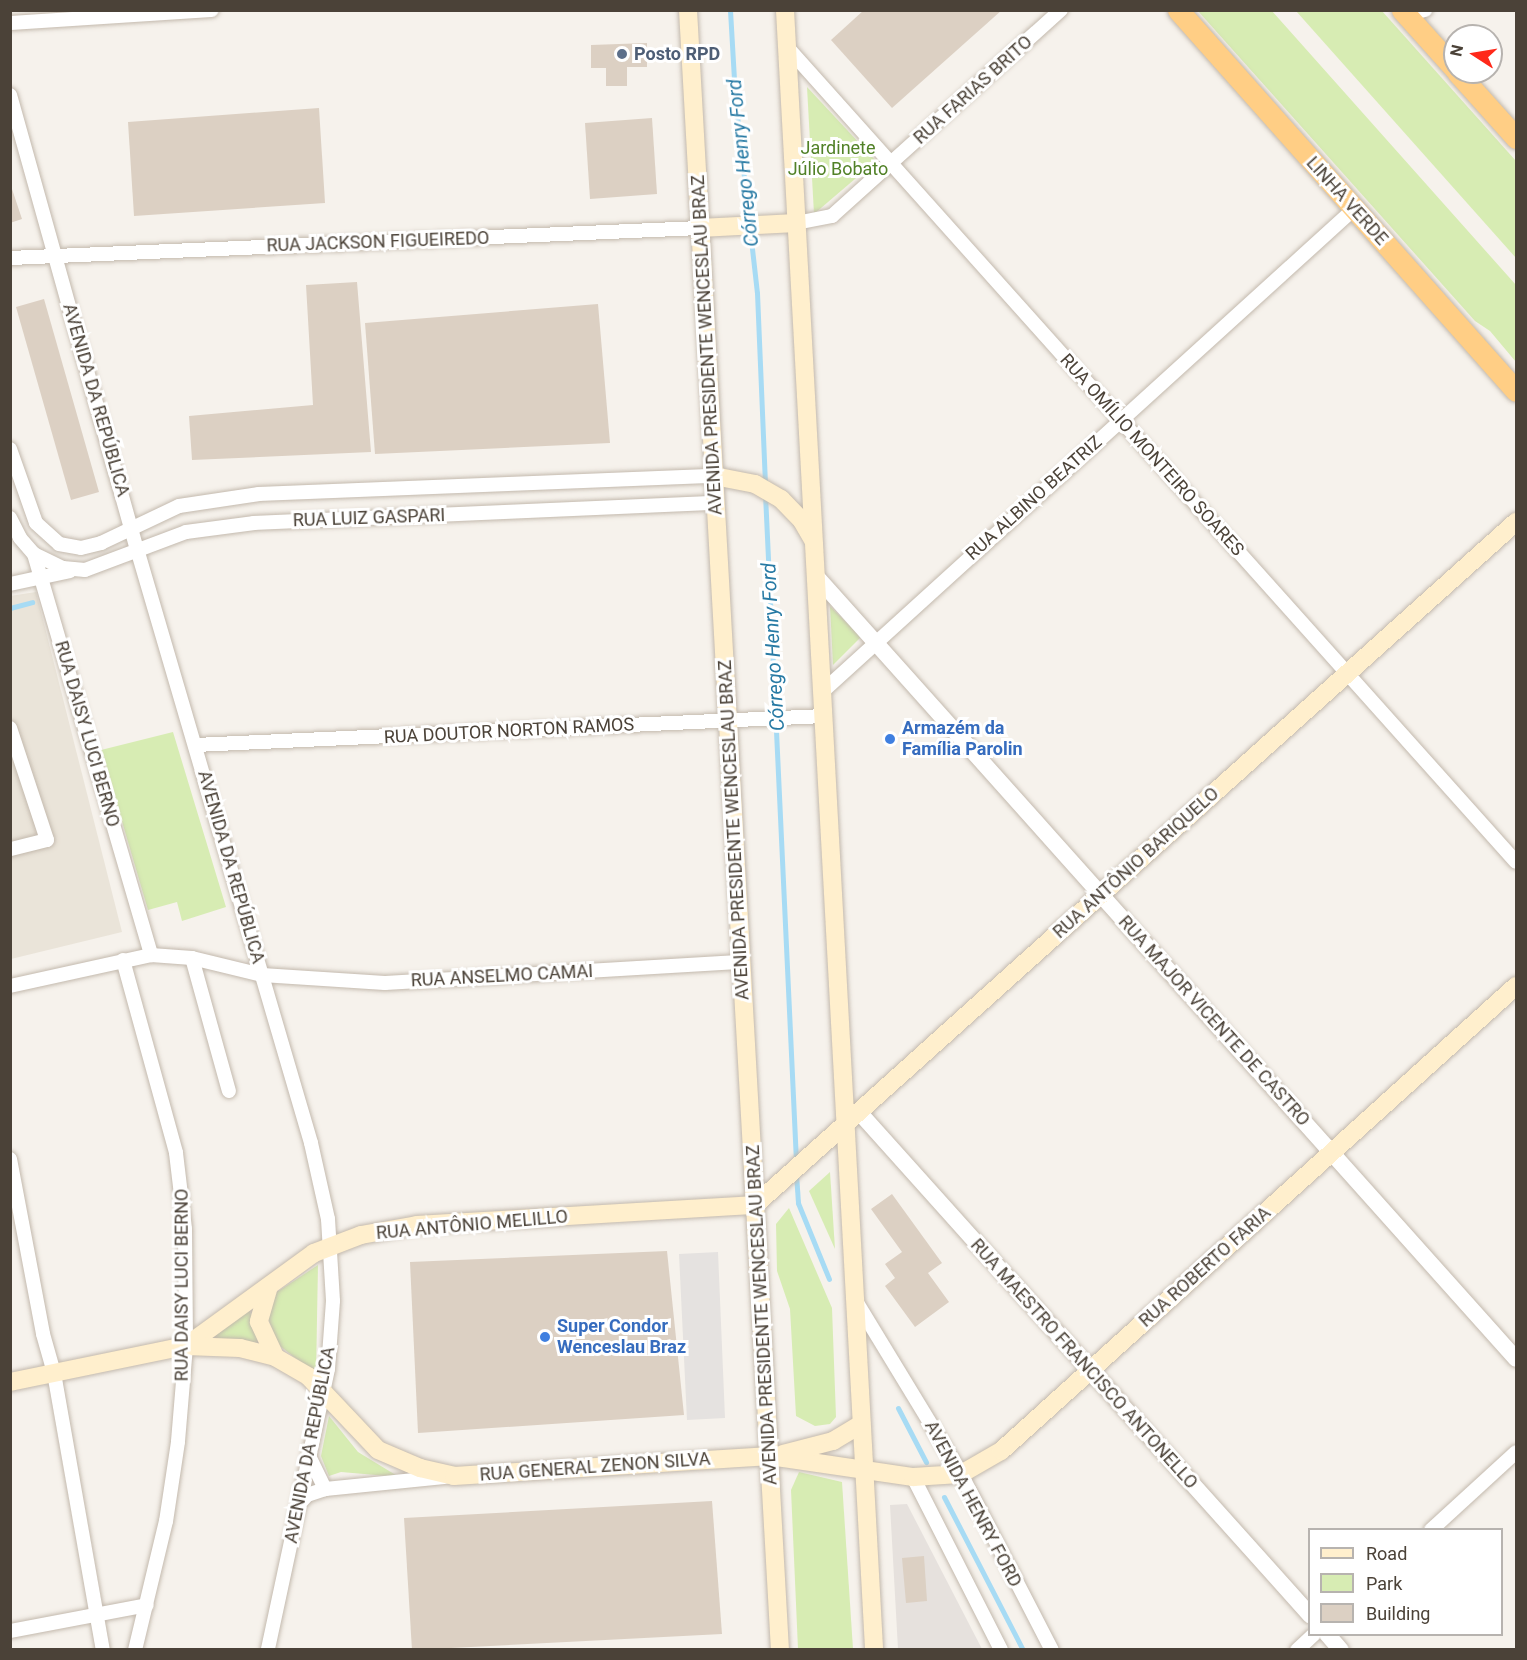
<!DOCTYPE html>
<html>
<head>
<meta charset="utf-8">
<style>
	body { margin:0 }
	#map { position:relative; width:1527px; height:1660px; overflow:hidden; background:#f6f2ec; font-family:Roboto,sans-serif }
	div>[style] { position:absolute }
	.residential>* { inset:0; background:#eae4d9 }
	.industrial>* { inset:0; background:#e6e1dd }
	.green>* { inset:0; background:#d7ecb3 }
	.parking>* { inset:0; background:#e5e2e0 }
	.stream>* { height:5px; margin:-2.5px; padding:0 2.5px; transform-origin:2.5px; border-radius:2.5px; background:#a7dbf4 }
	.building>* { inset:0; background:#dcd0c3 }
	.roads { filter:drop-shadow(0 0 2px #c3b9ad) drop-shadow(0 0 2px #c3b9ad) }
	.minor>* { height:14px; margin:-7px; padding:0 7px; transform-origin:7px; border-radius:7px; background:#fff }
	.tertiary>* { height:16px; margin:-8px; padding:0 8px; transform-origin:8px; border-radius:8px; background:#fff }
	.secondary>* { height:18px; margin:-9px; padding:0 9px; transform-origin:9px; border-radius:9px; background:#ffefcd }
	.trunk>* { height:21px; margin:-10.5px; padding:0 10.5px; transform-origin:10.5px; border-radius:10.5px; background:#ffce85 }
	.dots>* { width:16px; height:16px; translate:-50% -50%; box-sizing:border-box; border:3px solid #fff; border-radius:50% }
	span { translate:-50% -50%; white-space:nowrap; text-align:center; line-height:1.15; -webkit-text-stroke:6px #fff; paint-order:stroke }
	.service-label { font-size:18px; color:#4e5e75; font-weight:700 }
	.left { translate:0 -50%; text-align:left }
	.street-label { font-size:18px; color:#4b4238 }
	.park-label { font-size:18px; color:#518127 }
	.shop-label { font-size:18px; color:#366cbe; font-weight:700 }
	.water-label { font-size:20px; color:#277aa4; font-style:italic }
	.frame { position:absolute; inset:0; border:12px solid #4b4238; pointer-events:none }
	.legend { position:absolute; left:1308px; top:1528px; width:195px; height:108px; box-sizing:border-box; background:#fff; border:2px solid #b7b3af; margin:0; padding:8px 10px; list-style:none; font-size:18px; color:#4b4238 }
	.legend li { display:flex; align-items:center; gap:12px; height:30px }
	.legend b { width:30px; border:2px solid #b7b3af }
	.north { position:absolute; left:1443px; top:24px; width:60px; height:60px; box-sizing:border-box; background:#fff; border:2px solid #b7b3af; border-radius:50%; rotate:282deg; font-size:16px; font-weight:700; line-height:24px; text-align:center; color:#4b4238 }
	.north::after { content:''; display:block; margin:auto; width:21px; height:27px; background:#ff291a; clip-path:polygon(50% 0,100% 100%,50% 72%,0 100%) }
</style>
</head>
<body>
<div id="map">
	<div class="residential">
		<div style="clip-path:polygon(36px 592px,122px 932px,11px 959px,10px 596px)"></div>
	</div>
	<div class="industrial">
		<div style="clip-path:polygon(907px 1504px,982px 1649px,898px 1649px,890px 1505px)"></div>
	</div>
	<div class="green">
		<div style="clip-path:polygon(1198px 11px,1272px 11px,1516px 285px,1516px 362px,1490px 331px,1475px 321px)"></div>
		<div style="clip-path:polygon(1296px 11px,1382px 11px,1516px 161px,1516px 258px)"></div>
		<div style="clip-path:polygon(807px 87px,876px 161px,814px 214px)"></div>
		<div style="clip-path:polygon(830px 606px,861px 637px,833px 665px)"></div>
		<div style="clip-path:polygon(173px 732px,226px 907px,182px 921px,177px 902px,148px 910px,101px 750px)"></div>
		<div style="clip-path:polygon(830px 1172px,835px 1249px,809px 1191px)"></div>
		<div style="clip-path:polygon(789px 1208px,832px 1308px,836px 1417px,830px 1424px,815px 1426px,796px 1416px,790px 1309px,777px 1271px,776px 1224px)"></div>
		<div style="clip-path:polygon(318px 1265px,316px 1374px,276px 1343px,268px 1317px,277px 1292px)"></div>
		<div style="clip-path:polygon(249px 1308px,259px 1344px,207px 1338px)"></div>
		<div style="clip-path:polygon(329px 1416px,358px 1452px,399px 1477px,341px 1472px,329px 1476px,321px 1456px)"></div>
		<div style="clip-path:polygon(799px 1472px,842px 1482px,853px 1649px,798px 1649px,791px 1490px)"></div>
	</div>
	<div class="parking">
		<div style="clip-path:polygon(718px 1252px,725px 1418px,687px 1420px,679px 1254px)"></div>
	</div>
	<div class="stream">
		<div style="left:730px;top:10px;width:87px;rotate:86.7deg"></div>
		<div style="left:735px;top:97px;width:197px;rotate:83.6deg"></div>
		<div style="left:757px;top:293px;width:191px;rotate:87.6deg"></div>
		<div style="left:765px;top:494px;width:669px;rotate:87.34deg"></div>
		<div style="left:10px;top:608px;width:23px;rotate:-15deg"></div>
		<div style="left:796px;top:1174px;width:29px;rotate:86deg"></div>
		<div style="left:798px;top:1203px;width:82px;rotate:67.8deg"></div>
		<div style="left:898px;top:1408px;width:61px;rotate:62.6deg"></div>
		<div style="left:944px;top:1497px;width:172px;rotate:62.7deg"></div>
	</div>
	<div class="building">
		<div style="clip-path:polygon(864px 10px,1002px 10px,892px 108px,831px 40px)"></div>
		<div style="clip-path:polygon(647px 43px,647px 67px,627px 67px,627px 86px,606px 86px,606px 68px,591px 68px,591px 45px)"></div>
		<div style="clip-path:polygon(319px 108px,325px 203px,134px 216px,128px 122px)"></div>
		<div style="clip-path:polygon(652px 118px,657px 194px,590px 199px,585px 123px)"></div>
		<div style="clip-path:polygon(10px 183px,22px 219px,10px 223px)"></div>
		<div style="clip-path:polygon(357px 282px,371px 452px,192px 460px,189px 416px,313px 405px,306px 285px)"></div>
		<div style="clip-path:polygon(44px 299px,99px 492px,71px 500px,16px 307px)"></div>
		<div style="clip-path:polygon(598px 304px,610px 443px,375px 454px,365px 323px)"></div>
		<div style="clip-path:polygon(892px 1194px,942px 1263px,928px 1273px,949px 1302px,915px 1327px,885px 1286px,895px 1278px,885px 1264px,902px 1252px,871px 1209px)"></div>
		<div style="clip-path:polygon(667px 1251px,684px 1415px,418px 1433px,410px 1262px)"></div>
		<div style="clip-path:polygon(712px 1501px,722px 1634px,412px 1650px,404px 1518px)"></div>
		<div style="clip-path:polygon(924px 1556px,927px 1601px,906px 1603px,902px 1558px)"></div>
	</div>
	<div class="roads">
		<div class="minor">
			<div style="left:1406px;top:15px;width:20px;rotate:-15deg"></div>
			<div style="left:10px;top:23px;width:202px;rotate:-3.7deg"></div>
			<div style="left:787px;top:47px;width:1093px;rotate:48.19deg"></div>
			<div style="left:10px;top:95px;width:471px;rotate:74.4deg"></div>
			<div style="left:137px;top:549px;width:619px;rotate:73.67deg"></div>
			<div style="left:311px;top:1143px;width:78px;rotate:77.4deg"></div>
			<div style="left:328px;top:1219px;width:82px;rotate:86.5deg"></div>
			<div style="left:333px;top:1301px;width:68px;rotate:94.2deg"></div>
			<div style="left:328px;top:1369px;width:287px;rotate:102.1deg"></div>
			<div style="left:796px;top:223px;width:37px;rotate:-11deg"></div>
			<div style="left:832px;top:216px;width:308px;rotate:-42deg"></div>
			<div style="left:10px;top:258px;width:691px;rotate:-2.49deg"></div>
			<div style="left:10px;top:449px;width:78px;rotate:70.6deg"></div>
			<div style="left:36px;top:523px;width:31px;rotate:42deg"></div>
			<div style="left:59px;top:544px;width:22px;rotate:10deg"></div>
			<div style="left:81px;top:548px;width:21px;rotate:-14deg"></div>
			<div style="left:101px;top:543px;width:86px;rotate:-25.4deg"></div>
			<div style="left:179px;top:506px;width:81px;rotate:-8.5deg"></div>
			<div style="left:259px;top:494px;width:455px;rotate:-2.3deg"></div>
			<div style="left:10px;top:518px;width:22px;rotate:63deg"></div>
			<div style="left:20px;top:538px;width:21px;rotate:49deg"></div>
			<div style="left:34px;top:554px;width:418px;rotate:73.7deg"></div>
			<div style="left:34px;top:554px;width:32px;rotate:26deg"></div>
			<div style="left:63px;top:568px;width:22px;rotate:5deg"></div>
			<div style="left:85px;top:570px;width:108px;rotate:-20.6deg"></div>
			<div style="left:186px;top:532px;width:69px;rotate:-7.5deg"></div>
			<div style="left:254px;top:523px;width:461px;rotate:-2.5deg"></div>
			<div style="left:10px;top:584px;width:61px;rotate:-12.2deg"></div>
			<div style="left:822px;top:692px;width:719px;rotate:-42.24deg"></div>
			<div style="left:10px;top:728px;width:118px;rotate:71.7deg"></div>
			<div style="left:47px;top:840px;width:38px;rotate:166deg"></div>
			<div style="left:195px;top:745px;width:629px;rotate:-2.64deg"></div>
			<div style="left:192px;top:958px;width:138px;rotate:74.5deg"></div>
			<div style="left:123px;top:960px;width:200px;rotate:74.6deg"></div>
			<div style="left:176px;top:1153px;width:77px;rotate:83.2deg"></div>
			<div style="left:185px;top:1229px;width:117px;rotate:89.5deg"></div>
			<div style="left:186px;top:1346px;width:96px;rotate:94.8deg"></div>
			<div style="left:178px;top:1442px;width:80px;rotate:98.6deg"></div>
			<div style="left:166px;top:1521px;width:133px;rotate:103.5deg"></div>
			<div style="left:10px;top:986px;width:144px;rotate:-12.4deg"></div>
			<div style="left:151px;top:955px;width:41px;rotate:4.2deg"></div>
			<div style="left:192px;top:958px;width:72px;rotate:13.7deg"></div>
			<div style="left:262px;top:975px;width:123px;rotate:3.7deg"></div>
			<div style="left:385px;top:983px;width:358px;rotate:-3.4deg"></div>
			<div style="left:10px;top:1159px;width:178px;rotate:79.3deg"></div>
			<div style="left:43px;top:1334px;width:41px;rotate:74.2deg"></div>
			<div style="left:54px;top:1373px;width:281px;rotate:80deg"></div>
			<div style="left:856px;top:1301px;width:202px;rotate:58.7deg"></div>
			<div style="left:961px;top:1474px;width:198px;rotate:62.7deg"></div>
			<div style="left:309px;top:1456px;width:37px;rotate:64deg"></div>
			<div style="left:913px;top:1477px;width:194px;rotate:63deg"></div>
			<div style="left:299px;top:1504px;width:12px;rotate:-48deg"></div>
			<div style="left:307px;top:1495px;width:19px;rotate:-18deg"></div>
			<div style="left:325px;top:1489px;width:120px;rotate:-5.8deg"></div>
			<div style="left:1431px;top:1530px;width:115px;rotate:-42.5deg"></div>
			<div style="left:10px;top:1631px;width:139px;rotate:-10.7deg"></div>
			<div style="left:1297px;top:1650px;width:23px;rotate:-43deg"></div>
		</div>
		<div class="tertiary">
			<div style="left:816px;top:576px;width:1050px;rotate:48.2deg"></div>
			<div style="left:859px;top:1112px;width:676px;rotate:48.12deg"></div>
			<div style="left:1327px;top:1634px;width:21px;rotate:49deg"></div>
		</div>
		<div class="secondary">
			<div style="left:688px;top:10px;width:1643px;rotate:86.79deg"></div>
			<div style="left:785px;top:10px;width:1642px;rotate:86.89deg"></div>
			<div style="left:700px;top:228px;width:96px;rotate:-3deg"></div>
			<div style="left:714px;top:476px;width:42px;rotate:11deg"></div>
			<div style="left:755px;top:484px;width:30px;rotate:30deg"></div>
			<div style="left:781px;top:499px;width:30px;rotate:46deg"></div>
			<div style="left:802px;top:521px;width:22px;rotate:60deg"></div>
			<div style="left:269px;top:1286px;width:37px;rotate:106deg"></div>
			<div style="left:259px;top:1322px;width:38px;rotate:65deg"></div>
			<div style="left:186px;top:1346px;width:158px;rotate:-36deg"></div>
			<div style="left:314px;top:1253px;width:50px;rotate:-21deg"></div>
			<div style="left:361px;top:1235px;width:57px;rotate:-10.1deg"></div>
			<div style="left:417px;top:1225px;width:339px;rotate:-3.4deg"></div>
			<div style="left:755px;top:1205px;width:1023px;rotate:-41.91deg"></div>
			<div style="left:10px;top:1382px;width:180px;rotate:-11.6deg"></div>
			<div style="left:186px;top:1346px;width:54px;rotate:2.1deg"></div>
			<div style="left:240px;top:1348px;width:36px;rotate:14deg"></div>
			<div style="left:275px;top:1357px;width:39px;rotate:30deg"></div>
			<div style="left:309px;top:1377px;width:100px;rotate:46.6deg"></div>
			<div style="left:378px;top:1450px;width:46px;rotate:23.2deg"></div>
			<div style="left:420px;top:1468px;width:35px;rotate:13deg"></div>
			<div style="left:454px;top:1476px;width:317px;rotate:-3.6deg"></div>
			<div style="left:770px;top:1456px;width:145px;rotate:8.4deg"></div>
			<div style="left:913px;top:1477px;width:48px;rotate:-3.6deg"></div>
			<div style="left:961px;top:1474px;width:46px;rotate:-29.9deg"></div>
			<div style="left:1001px;top:1451px;width:694px;rotate:-42.08deg"></div>
			<div style="left:783px;top:1454px;width:52px;rotate:-14.6deg"></div>
			<div style="left:833px;top:1441px;width:33px;rotate:-31deg"></div>
		</div>
		<div class="trunk">
			<div style="left:1178px;top:10px;width:509px;rotate:48.42deg"></div>
			<div style="left:1402px;top:10px;width:79px;rotate:48.1deg"></div>
			<div style="left:1457px;top:72px;width:89px;rotate:48.2deg"></div>
		</div>
	</div>
	<div class="dots">
		<div style="left:622px;top:54px;background:#5c6f8a"></div>
		<div style="left:890px;top:739px;background:#3f7fe0"></div>
		<div style="left:545px;top:1337px;background:#3f7fe0"></div>
	</div>
	<div class="service-label">
		<span class="left" style="left:634px;top:54px">Posto RPD</span>
	</div>
	<div class="street-label">
		<span style="left:973px;top:90px;rotate:-42deg">RUA FARIAS BRITO</span>
		<span style="left:1347px;top:201px;rotate:48deg">LINHA VERDE</span>
		<span style="left:378px;top:242px;rotate:-2deg">RUA JACKSON FIGUEIREDO</span>
		<span style="left:707px;top:345px;rotate:-93deg">AVENIDA PRESIDENTE WENCESLAU BRAZ</span>
		<span style="left:96px;top:400px;rotate:74deg">AVENIDA DA REPÚBLICA</span>
		<span style="left:1152px;top:455px;rotate:48deg">RUA OMÍLIO MONTEIRO SOARES</span>
		<span style="left:1034px;top:498px;rotate:-42deg">RUA ALBINO BEATRIZ</span>
		<span style="left:369px;top:518px;rotate:-2deg">RUA LUIZ GASPARI</span>
		<span style="left:509px;top:731px;rotate:-3deg">RUA DOUTOR NORTON RAMOS</span>
		<span style="left:87px;top:734px;rotate:74deg">RUA DAISY LUCI BERNO</span>
		<span style="left:734px;top:830px;rotate:-93deg">AVENIDA PRESIDENTE WENCESLAU BRAZ</span>
		<span style="left:1136px;top:863px;rotate:-42deg">RUA ANTÔNIO BARIQUELO</span>
		<span style="left:231px;top:867px;rotate:74deg">AVENIDA DA REPÚBLICA</span>
		<span style="left:502px;top:976px;rotate:-3deg">RUA ANSELMO CAMAI</span>
		<span style="left:1214px;top:1021px;rotate:48deg">RUA MAJOR VICENTE DE CASTRO</span>
		<span style="left:472px;top:1225px;rotate:-5deg">RUA ANTÔNIO MELILLO</span>
		<span style="left:1205px;top:1267px;rotate:-42deg">RUA ROBERTO FARIA</span>
		<span style="left:182px;top:1285px;rotate:-90deg">RUA DAISY LUCI BERNO</span>
		<span style="left:762px;top:1315px;rotate:-93deg">AVENIDA PRESIDENTE WENCESLAU BRAZ</span>
		<span style="left:1084px;top:1364px;rotate:48deg">RUA MAESTRO FRANCISCO ANTONELLO</span>
		<span style="left:310px;top:1445px;rotate:-79deg">AVENIDA DA REPÚBLICA</span>
		<span style="left:595px;top:1467px;rotate:-4deg">RUA GENERAL ZENON SILVA</span>
		<span style="left:973px;top:1504px;rotate:62deg">AVENIDA HENRY FORD</span>
	</div>
	<div class="park-label">
		<span style="left:838px;top:159px">Jardinete<br>Júlio Bobato</span>
	</div>
	<div class="shop-label">
		<span class="left" style="left:902px;top:739px">Armazém da<br>Família Parolin</span>
		<span class="left" style="left:557px;top:1337px">Super Condor<br>Wenceslau Braz</span>
	</div>
	<div class="water-label">
		<span style="left:743px;top:163px;rotate:-96deg">Córrego Henry Ford</span>
		<span style="left:773px;top:647px;rotate:-93deg">Córrego Henry Ford</span>
	</div>
	<div class="frame"></div>
	<ul class="legend">
	<li><b style="height:8px;background:#ffefcd"></b>Road</li>
	<li><b style="height:16px;background:#d7ecb3"></b>Park</li>
	<li><b style="height:16px;background:#dcd0c3"></b>Building</li>
	</ul>
	<div class="north">N</div>
</div>
</body>
</html>
